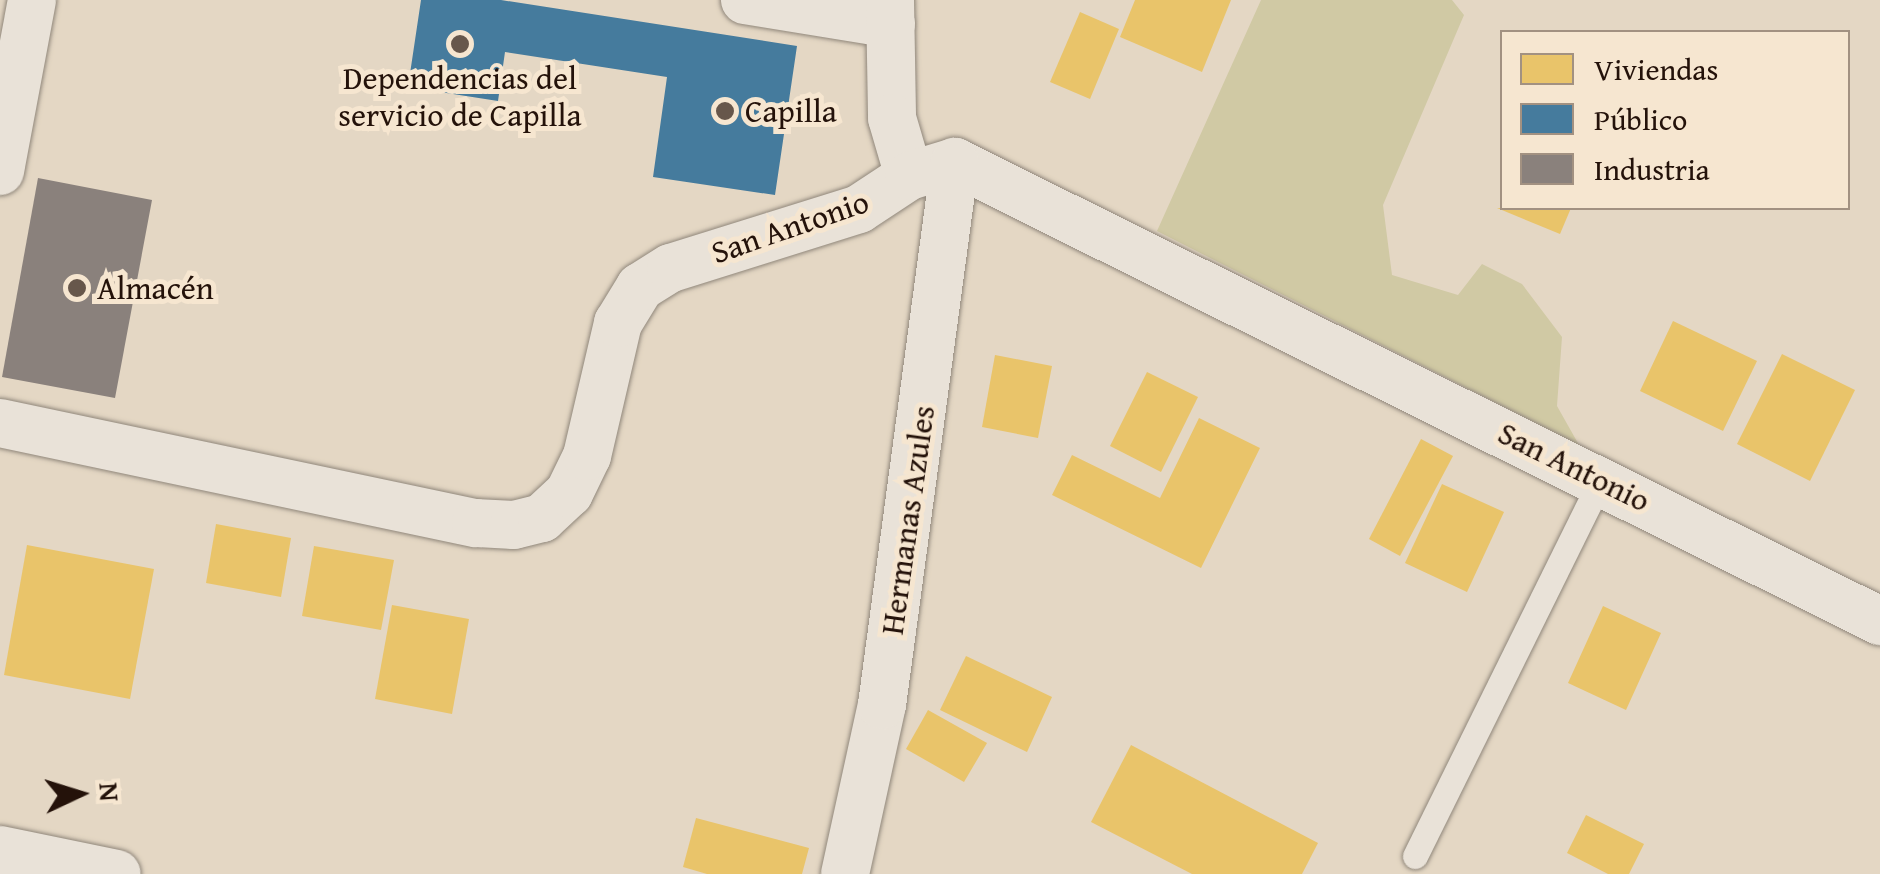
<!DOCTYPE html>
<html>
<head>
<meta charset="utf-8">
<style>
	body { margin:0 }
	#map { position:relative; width:1880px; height:874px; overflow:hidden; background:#e4d7c4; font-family:"Gentium Book Plus",serif }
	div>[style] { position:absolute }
	.green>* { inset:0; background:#d0c9a4 }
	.homes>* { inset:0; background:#e9c46a }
	.public>* { inset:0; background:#457b9d }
	.industry>* { inset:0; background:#8a817c }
	.roads { filter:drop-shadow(0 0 2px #90877b) drop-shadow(0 0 2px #90877b) }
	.service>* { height:25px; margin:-12.5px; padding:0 12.5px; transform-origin:12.5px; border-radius:12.5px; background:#e9e2d8 }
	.minor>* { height:48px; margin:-24px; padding:0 24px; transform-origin:24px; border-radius:24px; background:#e9e2d8 }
	.dots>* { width:28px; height:28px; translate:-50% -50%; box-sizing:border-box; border:5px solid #f6e6d0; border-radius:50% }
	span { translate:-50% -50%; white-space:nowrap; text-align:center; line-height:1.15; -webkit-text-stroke:10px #f6e6d0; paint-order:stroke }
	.poi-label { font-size:32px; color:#24120a }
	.left { translate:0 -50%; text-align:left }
	.street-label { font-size:32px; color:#24120a }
	.legend { position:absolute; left:1500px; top:30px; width:350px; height:180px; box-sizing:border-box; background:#f6e6d0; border:2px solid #a29181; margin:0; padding:12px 18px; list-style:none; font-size:30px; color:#24120a }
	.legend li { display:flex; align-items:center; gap:20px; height:50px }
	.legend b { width:50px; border:2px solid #a29181 }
	.north { position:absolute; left:30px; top:744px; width:100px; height:100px; -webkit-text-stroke:8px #f6e6d0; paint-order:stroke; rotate:86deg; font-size:28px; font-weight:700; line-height:40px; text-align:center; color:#24120a }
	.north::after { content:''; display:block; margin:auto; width:35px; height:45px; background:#24120a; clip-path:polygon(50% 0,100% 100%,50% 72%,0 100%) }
</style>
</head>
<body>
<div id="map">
	<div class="green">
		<div style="clip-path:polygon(1261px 0,1452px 0,1464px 15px,1383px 205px,1392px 275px,1458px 295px,1482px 264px,1522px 284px,1562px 337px,1557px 406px,1579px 445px,1157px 231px)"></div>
	</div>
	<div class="homes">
		<div style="clip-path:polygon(1135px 0,1231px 0,1202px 72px,1120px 37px)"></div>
		<div style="clip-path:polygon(1080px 12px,1119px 29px,1090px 99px,1050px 82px)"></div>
		<div style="clip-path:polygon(1497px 208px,1571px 208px,1560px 234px)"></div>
		<div style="clip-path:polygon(1673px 321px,1757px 361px,1723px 431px,1640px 391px)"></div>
		<div style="clip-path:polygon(1782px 354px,1855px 390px,1810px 481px,1737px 444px)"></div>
		<div style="clip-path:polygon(995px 355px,1052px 366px,1038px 438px,982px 427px)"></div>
		<div style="clip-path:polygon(1147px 372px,1198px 397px,1161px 472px,1110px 446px)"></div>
		<div style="clip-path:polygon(1199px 418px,1260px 448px,1201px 568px,1052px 495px,1072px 455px,1160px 498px)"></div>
		<div style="clip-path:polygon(1421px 439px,1453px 456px,1400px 556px,1369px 539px)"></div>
		<div style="clip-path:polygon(1442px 484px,1504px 512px,1467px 592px,1405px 563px)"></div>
		<div style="clip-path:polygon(216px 524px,291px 538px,281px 597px,206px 583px)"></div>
		<div style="clip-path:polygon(27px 545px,154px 569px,130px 699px,4px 675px)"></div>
		<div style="clip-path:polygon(314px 546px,394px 560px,381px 630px,302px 616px)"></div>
		<div style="clip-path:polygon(392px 605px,469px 619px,452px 714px,375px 699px)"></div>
		<div style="clip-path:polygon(1603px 606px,1661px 633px,1626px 710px,1568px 683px)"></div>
		<div style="clip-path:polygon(966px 656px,1052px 697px,1027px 752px,940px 710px)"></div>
		<div style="clip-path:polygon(928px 710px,987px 743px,964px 782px,906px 749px)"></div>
		<div style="clip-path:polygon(1131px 745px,1318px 843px,1302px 874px,1192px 874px,1091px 822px)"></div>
		<div style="clip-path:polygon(1586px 815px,1644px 844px,1629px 874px,1608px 874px,1567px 853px)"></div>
		<div style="clip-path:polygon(696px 818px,809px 848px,802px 874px,707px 874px,683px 867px)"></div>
	</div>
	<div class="public">
		<div style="clip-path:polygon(421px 0,501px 0,797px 46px,775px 195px,653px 177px,667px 77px,505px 52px,498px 101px,408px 87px)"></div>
	</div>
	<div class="industry">
		<div style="clip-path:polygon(38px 178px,152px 200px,115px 398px,2px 377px)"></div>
	</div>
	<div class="roads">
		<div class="service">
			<div style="left:1415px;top:856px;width:419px;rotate:-63.7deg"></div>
		</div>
		<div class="minor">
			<div style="left:745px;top:0;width:148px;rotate:9.3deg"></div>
			<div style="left:890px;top:0;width:118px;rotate:89deg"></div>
			<div style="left:892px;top:118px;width:60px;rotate:73.7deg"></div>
			<div style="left:0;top:171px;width:174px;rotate:-79.4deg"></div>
			<div style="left:0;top:423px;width:486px;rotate:11.9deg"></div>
			<div style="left:476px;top:523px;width:38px;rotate:3deg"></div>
			<div style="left:514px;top:525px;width:29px;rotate:-14deg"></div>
			<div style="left:542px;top:518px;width:37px;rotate:-43deg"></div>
			<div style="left:569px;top:493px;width:41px;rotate:-64.1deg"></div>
			<div style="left:587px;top:456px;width:137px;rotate:-76.9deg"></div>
			<div style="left:618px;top:323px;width:42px;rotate:-58.6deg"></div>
			<div style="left:640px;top:287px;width:36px;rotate:-32deg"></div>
			<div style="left:671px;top:268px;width:197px;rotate:-17.4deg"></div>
			<div style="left:859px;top:209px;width:60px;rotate:-33.4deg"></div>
			<div style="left:909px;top:176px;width:48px;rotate:-16.9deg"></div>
			<div style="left:955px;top:162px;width:1033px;rotate:26.39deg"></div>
			<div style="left:0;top:850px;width:119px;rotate:11.6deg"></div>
			<div style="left:845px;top:874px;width:173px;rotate:-77.7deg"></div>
			<div style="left:882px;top:705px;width:548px;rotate:-82.34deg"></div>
		</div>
	</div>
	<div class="dots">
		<div style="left:460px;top:44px;background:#67574b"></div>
		<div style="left:725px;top:111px;background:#67574b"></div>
		<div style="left:77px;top:288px;background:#67574b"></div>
	</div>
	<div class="poi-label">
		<span style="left:460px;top:97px">Dependencias del<br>servicio de Capilla</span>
		<span class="left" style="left:745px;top:111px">Capilla</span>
		<span class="left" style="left:97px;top:288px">Almacén</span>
	</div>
	<div class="street-label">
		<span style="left:790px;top:227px;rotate:-19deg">San Antonio</span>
		<span style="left:1574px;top:467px;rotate:26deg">San Antonio</span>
		<span style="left:908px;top:520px;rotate:-82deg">Hermanas Azules</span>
	</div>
	<ul class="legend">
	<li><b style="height:28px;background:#e9c46a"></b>Viviendas</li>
	<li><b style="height:28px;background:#457b9d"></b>Público</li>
	<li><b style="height:28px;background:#8a817c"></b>Industria</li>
	</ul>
	<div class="north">N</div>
</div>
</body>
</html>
